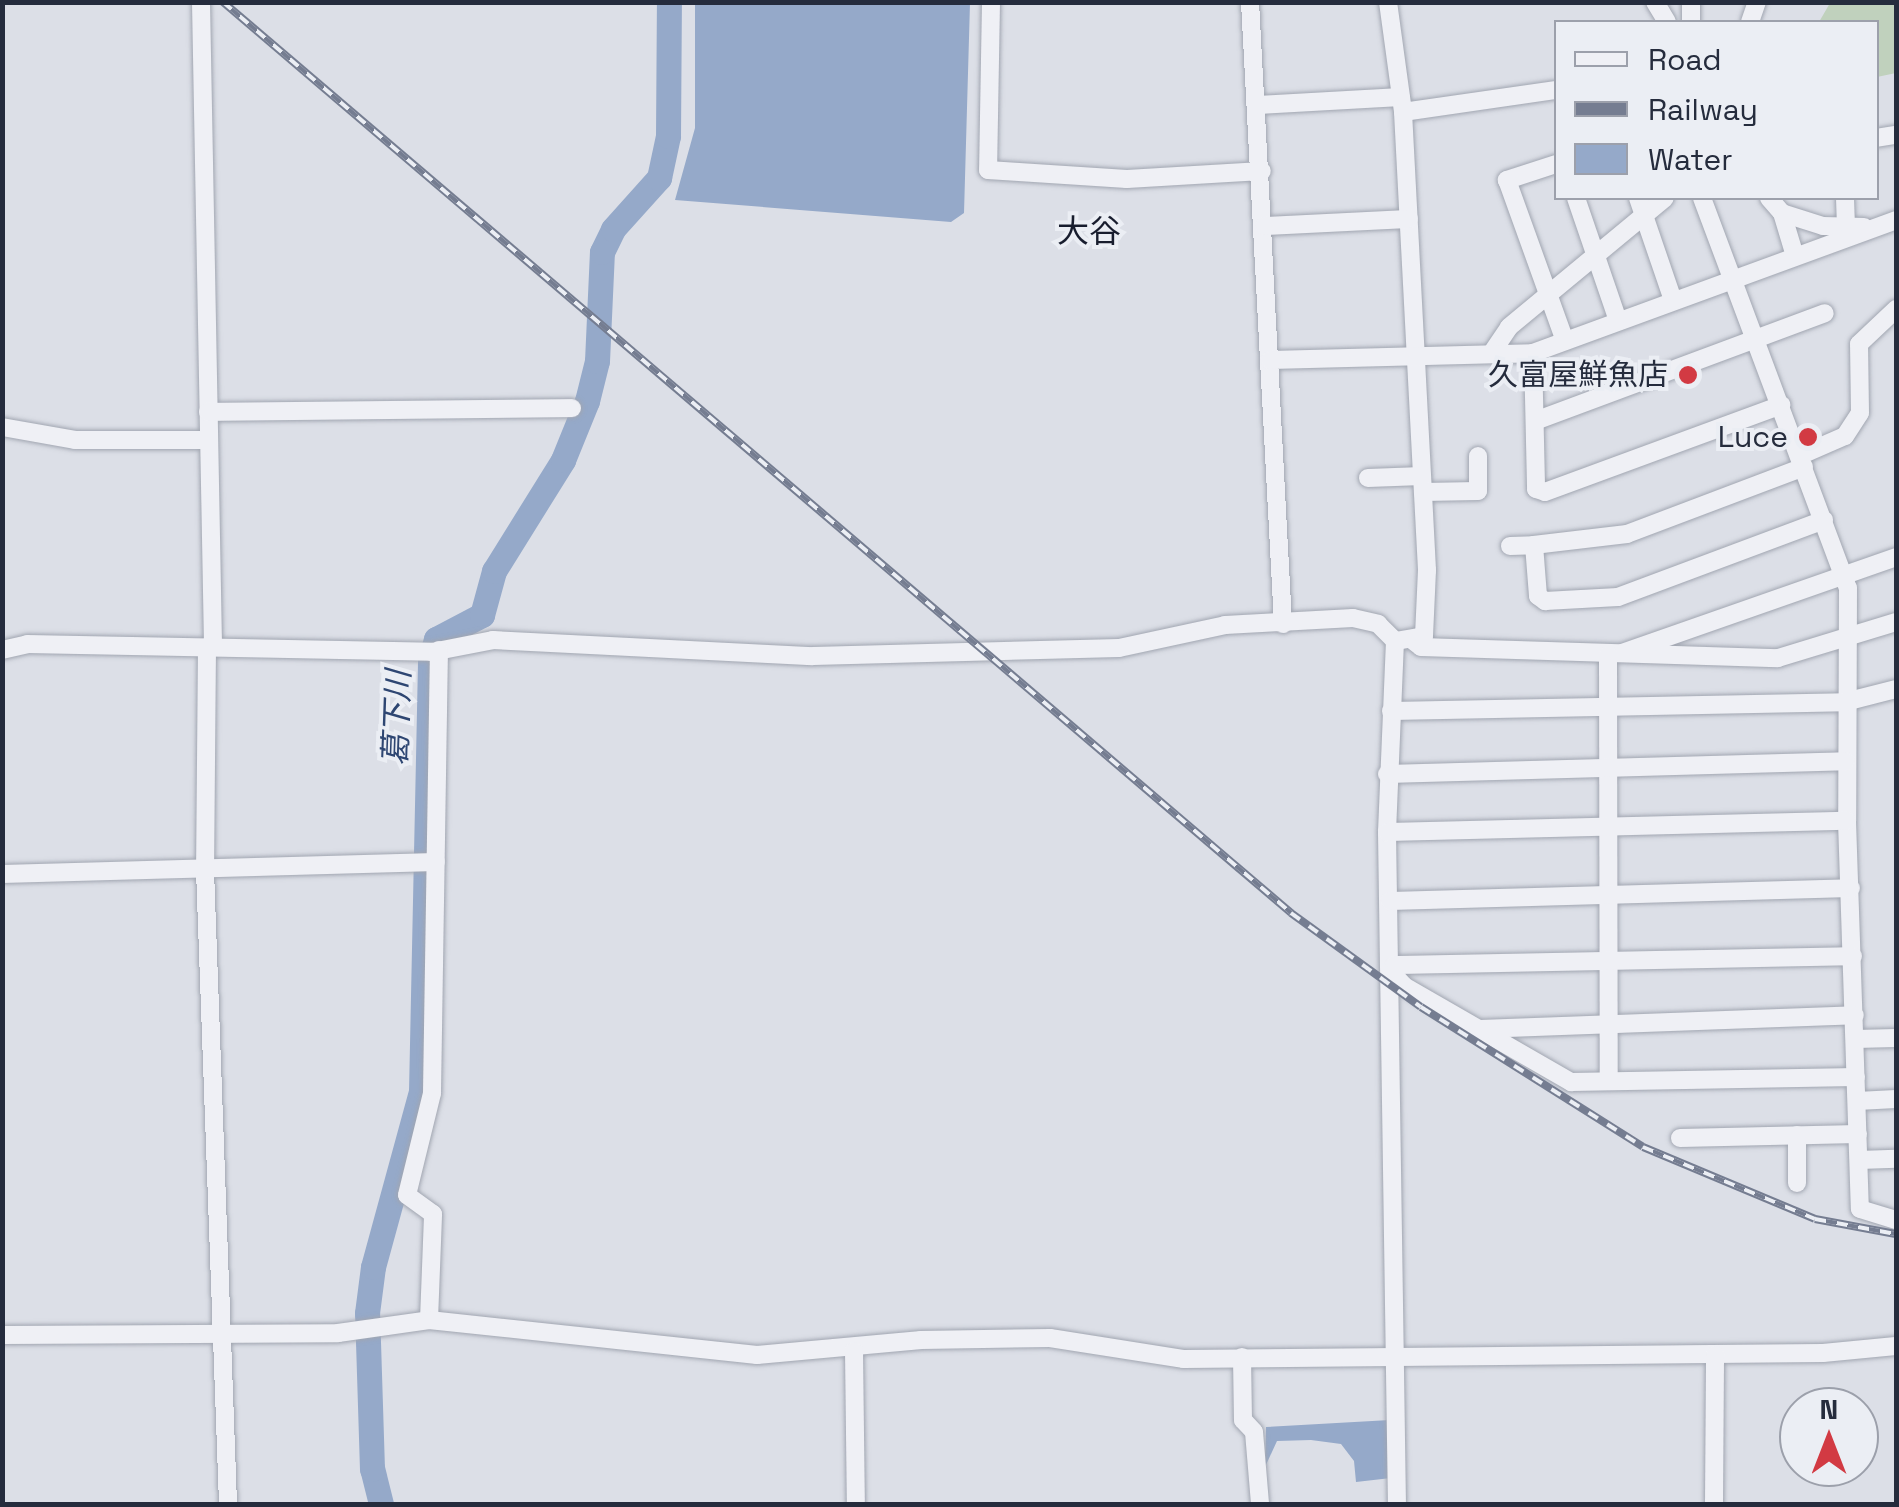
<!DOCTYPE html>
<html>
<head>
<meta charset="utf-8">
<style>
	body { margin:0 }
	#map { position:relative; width:1899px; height:1507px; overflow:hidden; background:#dcdfe7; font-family:"Space Grotesk","Noto Sans JP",sans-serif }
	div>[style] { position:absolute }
	.green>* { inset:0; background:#c0d1bd }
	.water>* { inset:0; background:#95a9c9 }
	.river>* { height:25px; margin:-12.5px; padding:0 12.5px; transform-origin:12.5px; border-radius:12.5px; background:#95a9c9 }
	.roads { filter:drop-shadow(0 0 2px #a1a6b1) drop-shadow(0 0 2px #a1a6b1) }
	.minor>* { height:18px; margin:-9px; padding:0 9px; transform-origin:9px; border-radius:9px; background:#eff0f5 }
	.rail>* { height:8px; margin-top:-4px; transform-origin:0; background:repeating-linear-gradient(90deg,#ebeef4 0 11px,#757d91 0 22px); box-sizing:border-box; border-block:2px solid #757d91 }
	.dots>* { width:28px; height:28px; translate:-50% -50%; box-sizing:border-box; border:5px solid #ebeef4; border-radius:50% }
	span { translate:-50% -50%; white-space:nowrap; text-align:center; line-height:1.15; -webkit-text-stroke:8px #ebeef4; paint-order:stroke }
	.poi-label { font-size:30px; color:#252c3d }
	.right { translate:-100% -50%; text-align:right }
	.neighbourhood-label { font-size:32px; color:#181d2e }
	.water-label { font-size:32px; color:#2e4672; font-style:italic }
	.frame { position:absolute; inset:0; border:5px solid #252c3d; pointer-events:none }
	.legend { position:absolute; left:1554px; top:20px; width:325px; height:180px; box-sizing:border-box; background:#ebeef4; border:2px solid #9ca0ab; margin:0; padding:12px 18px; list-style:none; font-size:30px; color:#252c3d }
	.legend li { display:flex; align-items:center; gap:20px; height:50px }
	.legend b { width:50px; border:2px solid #9ca0ab }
	.north { position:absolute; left:1779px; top:1387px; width:100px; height:100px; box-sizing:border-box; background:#ebeef4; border:2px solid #9ca0ab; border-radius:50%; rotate:0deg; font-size:28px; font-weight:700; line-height:40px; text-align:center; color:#252c3d }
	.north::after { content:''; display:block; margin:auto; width:35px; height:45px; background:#d23a43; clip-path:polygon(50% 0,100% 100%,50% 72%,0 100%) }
</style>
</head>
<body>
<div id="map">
	<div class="green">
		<div style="clip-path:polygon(1830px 3px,1896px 3px,1896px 73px,1877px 77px,1876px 22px,1819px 22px)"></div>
	</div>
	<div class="water">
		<div style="clip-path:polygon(695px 3px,970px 3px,964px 213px,951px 222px,675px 200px,695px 128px)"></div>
		<div style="clip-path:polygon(1390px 1420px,1391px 1478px,1356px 1482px,1354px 1461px,1341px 1444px,1311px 1440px,1277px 1441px,1265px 1467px,1266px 1427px)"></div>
	</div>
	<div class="river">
		<div style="left:381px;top:1504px;width:36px;rotate:-104deg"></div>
		<div style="left:372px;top:1469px;width:156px;rotate:-91.8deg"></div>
		<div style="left:367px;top:1313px;width:46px;rotate:-82.6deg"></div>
		<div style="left:373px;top:1267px;width:181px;rotate:-74.7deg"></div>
		<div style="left:421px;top:1092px;width:432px;rotate:-88.8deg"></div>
		<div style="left:430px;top:660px;width:22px;rotate:-74deg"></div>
		<div style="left:436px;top:639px;width:52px;rotate:-27.6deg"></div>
		<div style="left:482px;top:615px;width:46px;rotate:-74.7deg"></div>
		<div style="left:494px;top:571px;width:131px;rotate:-58.1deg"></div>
		<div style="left:563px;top:460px;width:64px;rotate:-67.9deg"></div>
		<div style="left:587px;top:401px;width:41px;rotate:-76deg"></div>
		<div style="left:597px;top:361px;width:109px;rotate:-87.4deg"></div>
		<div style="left:602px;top:252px;width:25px;rotate:-64deg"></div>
		<div style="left:613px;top:229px;width:69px;rotate:-48deg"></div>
		<div style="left:659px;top:178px;width:43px;rotate:-77.9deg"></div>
		<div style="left:668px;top:136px;width:134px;rotate:-89.6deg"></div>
	</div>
	<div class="roads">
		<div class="minor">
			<div style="left:201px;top:2px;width:645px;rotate:88.93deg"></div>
			<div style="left:991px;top:2px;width:168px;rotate:91deg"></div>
			<div style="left:988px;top:170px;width:139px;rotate:3.7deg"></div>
			<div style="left:1127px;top:179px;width:135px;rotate:-3.4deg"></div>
			<div style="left:1250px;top:2px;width:623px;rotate:86.96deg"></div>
			<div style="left:1388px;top:2px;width:111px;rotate:82.2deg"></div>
			<div style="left:1403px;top:112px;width:459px;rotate:87deg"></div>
			<div style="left:1427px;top:570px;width:66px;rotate:92.6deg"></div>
			<div style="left:1424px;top:636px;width:29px;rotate:170deg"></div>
			<div style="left:1655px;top:2px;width:23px;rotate:59deg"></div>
			<div style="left:1691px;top:2px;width:20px;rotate:90deg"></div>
			<div style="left:1750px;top:22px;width:21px;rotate:-71deg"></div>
			<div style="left:1258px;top:105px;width:143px;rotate:-3.2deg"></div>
			<div style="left:1403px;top:112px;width:155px;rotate:-8.2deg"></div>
			<div style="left:1876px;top:138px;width:20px;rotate:-9deg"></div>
			<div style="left:1556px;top:164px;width:52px;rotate:161.9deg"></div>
			<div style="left:1507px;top:180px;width:171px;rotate:70.2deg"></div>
			<div style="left:1576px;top:198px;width:130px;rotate:71.1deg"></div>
			<div style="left:1638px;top:198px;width:108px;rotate:71.1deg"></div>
			<div style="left:1702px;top:198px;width:416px;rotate:69.5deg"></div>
			<div style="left:1848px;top:588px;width:233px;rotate:90.2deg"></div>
			<div style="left:1847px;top:821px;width:388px;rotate:88.1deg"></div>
			<div style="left:1860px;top:1209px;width:38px;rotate:17deg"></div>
			<div style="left:1769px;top:198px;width:20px;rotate:49deg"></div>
			<div style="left:1782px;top:213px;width:45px;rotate:73.2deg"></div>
			<div style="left:1845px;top:198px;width:28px;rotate:88deg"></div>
			<div style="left:1782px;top:213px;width:43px;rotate:17.6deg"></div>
			<div style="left:1823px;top:226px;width:41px;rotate:1.4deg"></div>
			<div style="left:1265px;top:226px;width:144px;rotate:-2.8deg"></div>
			<div style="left:1533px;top:353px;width:136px;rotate:88.7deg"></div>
			<div style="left:1536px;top:489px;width:9px;rotate:18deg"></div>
			<div style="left:1545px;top:492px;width:252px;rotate:-20.2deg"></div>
			<div style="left:1491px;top:354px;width:32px;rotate:-56deg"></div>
			<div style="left:1509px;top:327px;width:202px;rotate:-39.6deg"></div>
			<div style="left:1270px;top:360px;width:263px;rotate:-1.5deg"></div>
			<div style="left:1533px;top:353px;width:387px;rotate:-20.1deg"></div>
			<div style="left:208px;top:412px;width:364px;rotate:-0.6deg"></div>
			<div style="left:1535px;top:421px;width:309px;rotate:-20.4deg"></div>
			<div style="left:2px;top:427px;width:74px;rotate:10.1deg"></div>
			<div style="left:75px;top:440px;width:133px"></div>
			<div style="left:1799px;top:456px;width:50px;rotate:-23.5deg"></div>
			<div style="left:1845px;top:436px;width:27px;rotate:-57deg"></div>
			<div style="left:1860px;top:413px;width:69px;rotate:-90.8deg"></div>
			<div style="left:1859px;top:344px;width:51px;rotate:-43.4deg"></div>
			<div style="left:1804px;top:467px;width:189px;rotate:159.3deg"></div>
			<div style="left:1627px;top:534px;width:94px;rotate:173.3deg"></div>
			<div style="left:1534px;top:545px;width:51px;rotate:85.5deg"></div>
			<div style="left:1538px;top:596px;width:9px;rotate:36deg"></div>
			<div style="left:1545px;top:601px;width:73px;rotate:-3.1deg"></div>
			<div style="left:1618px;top:597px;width:220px;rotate:-20.5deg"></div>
			<div style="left:1368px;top:478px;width:54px;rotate:-2.1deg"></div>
			<div style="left:1423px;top:492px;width:55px;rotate:-1deg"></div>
			<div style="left:1478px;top:491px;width:35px;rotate:-90deg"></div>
			<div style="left:1510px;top:546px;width:24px;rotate:-2deg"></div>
			<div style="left:1412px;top:640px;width:11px;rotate:38deg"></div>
			<div style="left:1421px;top:647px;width:357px;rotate:1.8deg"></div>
			<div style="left:1778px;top:658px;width:123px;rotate:-17deg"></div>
			<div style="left:207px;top:647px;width:223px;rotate:90.5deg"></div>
			<div style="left:205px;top:870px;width:634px;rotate:87.92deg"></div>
			<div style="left:2px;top:650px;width:26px;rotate:-13deg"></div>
			<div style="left:27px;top:644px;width:405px;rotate:1.1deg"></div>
			<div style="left:432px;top:652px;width:62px;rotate:-11.1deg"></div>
			<div style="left:493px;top:640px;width:320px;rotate:2.9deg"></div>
			<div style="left:813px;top:656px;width:306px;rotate:-1.5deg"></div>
			<div style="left:1119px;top:648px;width:108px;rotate:-12.2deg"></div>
			<div style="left:1225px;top:625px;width:128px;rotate:-3.1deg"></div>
			<div style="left:1353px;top:618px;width:26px;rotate:13deg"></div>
			<div style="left:1378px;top:624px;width:24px;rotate:45deg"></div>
			<div style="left:1395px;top:641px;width:191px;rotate:92.4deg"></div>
			<div style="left:1387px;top:832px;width:672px;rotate:89.15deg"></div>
			<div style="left:1622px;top:653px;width:290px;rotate:-19.3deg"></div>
			<div style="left:1608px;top:655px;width:425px;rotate:89.9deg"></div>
			<div style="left:1391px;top:711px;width:454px;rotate:-1.1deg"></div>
			<div style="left:1845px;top:702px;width:53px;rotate:-14.3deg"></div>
			<div style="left:1387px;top:774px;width:459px;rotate:-1.6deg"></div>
			<div style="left:1387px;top:832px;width:460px;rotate:-1.4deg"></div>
			<div style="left:2px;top:874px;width:434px;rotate:-1.6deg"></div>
			<div style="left:1390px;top:901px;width:461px;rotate:-1.6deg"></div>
			<div style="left:1394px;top:965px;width:459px;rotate:-1.1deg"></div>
			<div style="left:1393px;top:974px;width:16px;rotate:47deg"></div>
			<div style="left:1404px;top:986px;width:193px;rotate:29.9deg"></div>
			<div style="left:1571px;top:1082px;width:285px;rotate:-1deg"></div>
			<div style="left:1480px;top:1029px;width:375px;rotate:-2.1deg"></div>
			<div style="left:1855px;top:1039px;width:41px;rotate:-1.4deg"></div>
			<div style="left:1857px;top:1101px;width:39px;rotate:-3deg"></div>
			<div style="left:1797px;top:1135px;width:48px;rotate:90deg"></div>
			<div style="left:1680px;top:1138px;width:178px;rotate:-1.3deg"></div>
			<div style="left:1859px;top:1160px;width:37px;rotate:-2deg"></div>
			<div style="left:429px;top:1320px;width:106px;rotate:-87.8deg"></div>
			<div style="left:433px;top:1214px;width:32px;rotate:-144deg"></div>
			<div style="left:407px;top:1195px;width:105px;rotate:-76.2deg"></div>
			<div style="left:432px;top:1093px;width:443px;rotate:-89.1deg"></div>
			<div style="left:2px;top:1335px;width:336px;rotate:-0.3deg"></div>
			<div style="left:338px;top:1333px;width:92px;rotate:-8.1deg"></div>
			<div style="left:429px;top:1320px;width:330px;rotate:6.1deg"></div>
			<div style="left:757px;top:1355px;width:165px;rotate:-5.2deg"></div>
			<div style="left:921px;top:1340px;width:129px;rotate:-0.9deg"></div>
			<div style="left:1050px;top:1338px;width:136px;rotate:8.9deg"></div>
			<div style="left:1184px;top:1359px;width:639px;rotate:-0.54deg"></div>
			<div style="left:1823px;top:1353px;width:73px;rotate:-5.5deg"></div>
			<div style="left:854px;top:1351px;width:153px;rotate:89.3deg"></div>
			<div style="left:1242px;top:1357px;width:63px;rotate:89.1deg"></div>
			<div style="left:1243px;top:1420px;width:16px;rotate:47deg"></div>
			<div style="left:1254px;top:1432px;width:72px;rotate:85.2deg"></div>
			<div style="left:1714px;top:1504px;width:149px;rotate:-89.6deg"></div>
		</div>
	</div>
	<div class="rail">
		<div style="left:223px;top:2px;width:1404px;rotate:40.46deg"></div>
		<div style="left:1291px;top:913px;width:160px;rotate:35.9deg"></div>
		<div style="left:1421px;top:1007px;width:262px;rotate:32.2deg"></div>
		<div style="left:1643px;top:1147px;width:186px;rotate:22.7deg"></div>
		<div style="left:1815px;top:1219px;width:82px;rotate:10.5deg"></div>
	</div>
	<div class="dots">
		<div style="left:1688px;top:375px;background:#d23a43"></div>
		<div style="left:1808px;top:437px;background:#d23a43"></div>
	</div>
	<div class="poi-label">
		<span class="right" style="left:1668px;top:375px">久富屋鮮魚店</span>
		<span class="right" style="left:1788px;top:437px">Luce</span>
	</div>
	<div class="neighbourhood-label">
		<span style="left:1089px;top:231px">大谷</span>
	</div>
	<div class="water-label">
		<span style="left:397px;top:718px;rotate:-88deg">葛下川</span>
	</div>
	<div class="frame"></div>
	<ul class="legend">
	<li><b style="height:12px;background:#eff0f5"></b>Road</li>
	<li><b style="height:12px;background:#757d91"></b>Railway</li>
	<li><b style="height:28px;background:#95a9c9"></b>Water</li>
	</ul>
	<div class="north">N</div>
</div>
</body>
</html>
